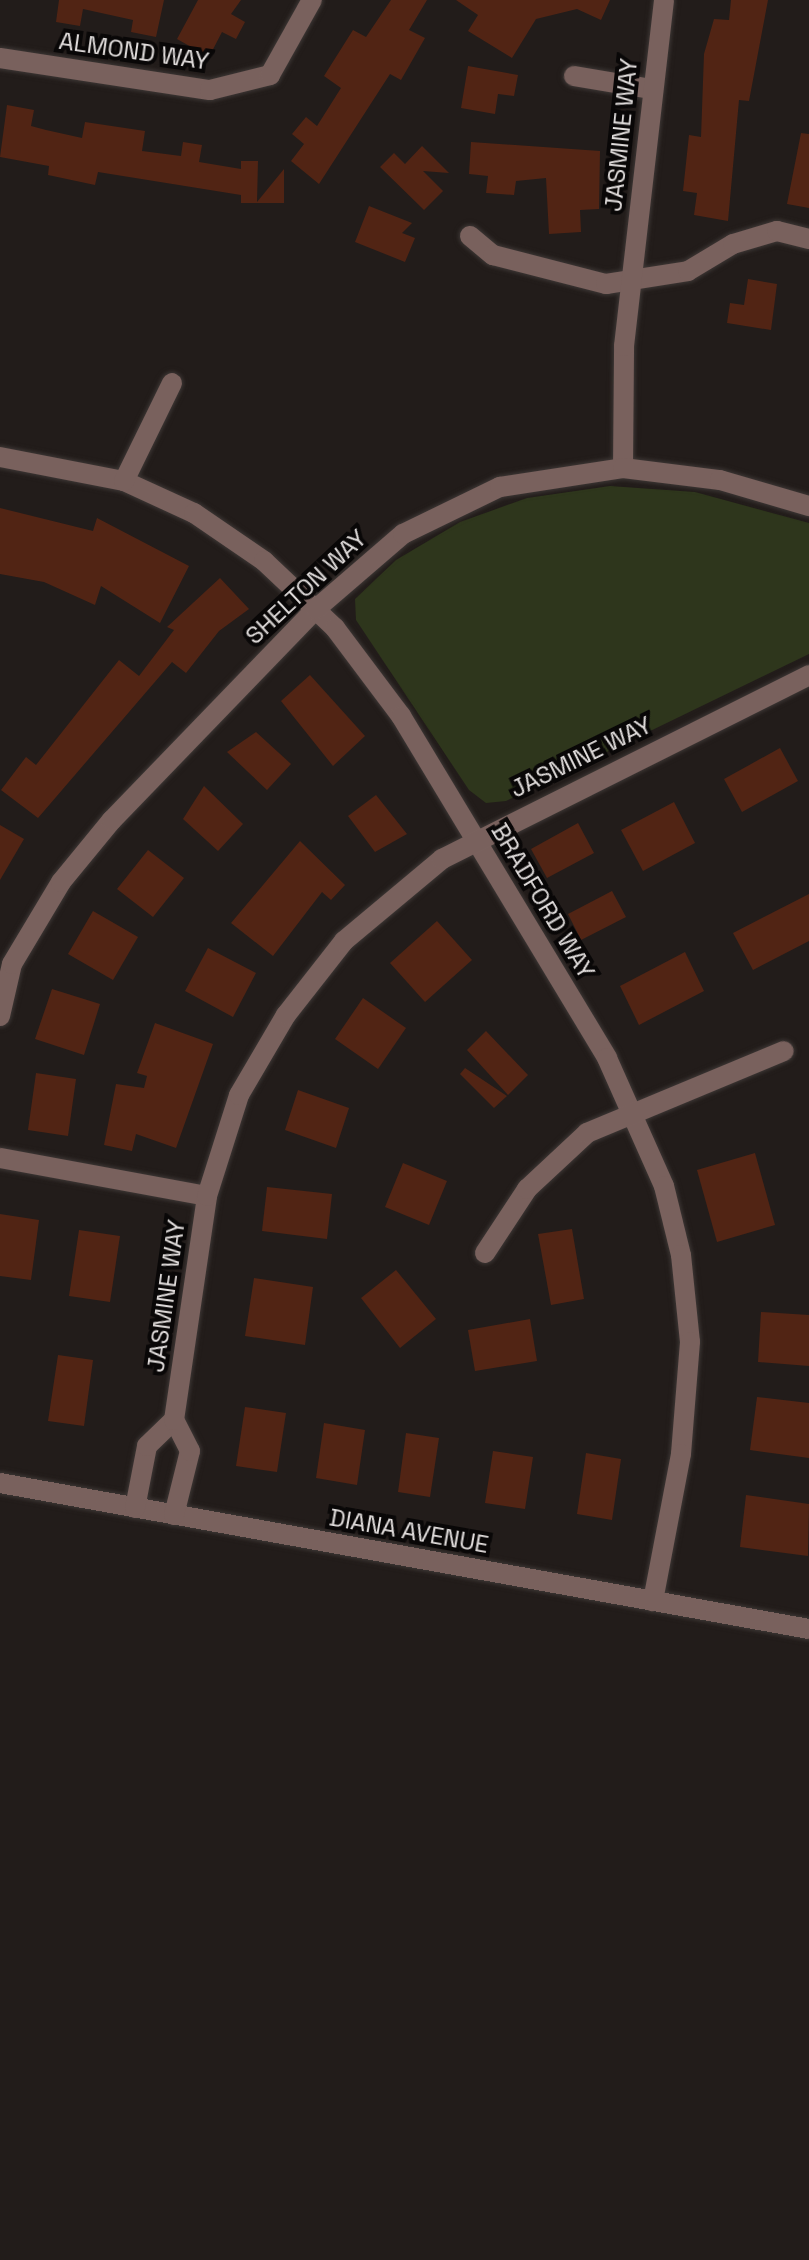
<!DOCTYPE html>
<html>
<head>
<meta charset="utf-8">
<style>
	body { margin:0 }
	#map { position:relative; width:809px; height:2260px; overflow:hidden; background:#221c1a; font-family:"Space Grotesk",sans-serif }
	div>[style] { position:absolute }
	.green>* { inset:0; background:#2e361c }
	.building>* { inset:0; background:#512414 }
	.roads { filter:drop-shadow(0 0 2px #3d3735) drop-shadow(0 0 2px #3d3735) }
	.minor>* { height:20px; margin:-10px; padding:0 10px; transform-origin:10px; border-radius:10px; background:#79615d }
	span { translate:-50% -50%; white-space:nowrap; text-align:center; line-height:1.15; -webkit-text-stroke:8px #090707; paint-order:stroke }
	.street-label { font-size:24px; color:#e3dfde }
</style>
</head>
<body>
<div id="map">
	<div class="green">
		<div style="clip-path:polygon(610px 486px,695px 492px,809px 523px,809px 654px,506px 801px,486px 803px,469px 790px,356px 620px,355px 599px,396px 560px,460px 522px,527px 498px)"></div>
	</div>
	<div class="building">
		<div style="clip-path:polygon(59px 0,164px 0,156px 37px,131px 32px,133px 20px,83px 9px,80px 26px,56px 22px)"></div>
		<div style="clip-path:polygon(198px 0,241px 0,231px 14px,245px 22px,236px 39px,222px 32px,209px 57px,177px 39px)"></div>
		<div style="clip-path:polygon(391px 0,427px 0,409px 30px,425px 38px,401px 80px,390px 74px,319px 184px,291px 161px,304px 144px,292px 134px,306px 117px,317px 126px,341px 88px,324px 76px,353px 30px,366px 37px)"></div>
		<div style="clip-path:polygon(456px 0,610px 0,601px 20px,577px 9px,536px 19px,512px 58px,468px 31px,478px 15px)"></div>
		<div style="clip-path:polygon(731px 0,768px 0,749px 101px,739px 100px,728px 221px,694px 215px,697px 193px,683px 191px,689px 135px,701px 137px,704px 54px,714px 19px,729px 20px)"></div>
		<div style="clip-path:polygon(468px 66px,518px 75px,514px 96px,498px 94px,495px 114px,461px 108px)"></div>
		<div style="clip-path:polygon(7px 105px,34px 110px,31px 126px,46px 130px,82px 138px,85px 122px,145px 131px,142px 151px,181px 156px,183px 142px,202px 145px,199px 162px,241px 169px,241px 161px,258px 161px,257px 202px,284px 169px,284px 203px,241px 203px,241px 195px,98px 172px,95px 185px,48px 175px,49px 166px,0 157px)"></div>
		<div style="clip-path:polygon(801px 133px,809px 134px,809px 208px,787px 204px)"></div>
		<div style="clip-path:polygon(471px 142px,600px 151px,599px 209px,580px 210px,581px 232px,549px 234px,546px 178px,516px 181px,514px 195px,486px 193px,488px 176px,469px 174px)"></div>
		<div style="clip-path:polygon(422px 146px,449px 173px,423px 171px,443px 191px,424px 210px,380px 167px,394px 153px,405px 164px)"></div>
		<div style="clip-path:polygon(369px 206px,412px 223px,402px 233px,415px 238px,405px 262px,355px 242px)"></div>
		<div style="clip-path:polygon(748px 279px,777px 284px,771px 330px,727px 323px,730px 303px,744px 305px)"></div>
		<div style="clip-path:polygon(0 508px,93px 531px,97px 518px,189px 566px,160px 623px,101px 586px,95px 605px,44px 582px,0 574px)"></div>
		<div style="clip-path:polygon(220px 578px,249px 609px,219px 631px,186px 673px,172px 662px,38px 818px,1px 790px,26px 757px,36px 765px,119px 660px,139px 676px,174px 630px,167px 627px)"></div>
		<div style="clip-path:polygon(310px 675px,365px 736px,333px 766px,281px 701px)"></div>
		<div style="clip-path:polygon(256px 732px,291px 764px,267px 790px,227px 752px)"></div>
		<div style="clip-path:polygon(780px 748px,798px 781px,742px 812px,724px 779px)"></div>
		<div style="clip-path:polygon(204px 786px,243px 824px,218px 851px,183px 819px)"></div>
		<div style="clip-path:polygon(376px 795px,407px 834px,375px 852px,348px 816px)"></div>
		<div style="clip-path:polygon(674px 802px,695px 843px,643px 871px,621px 830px)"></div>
		<div style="clip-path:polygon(578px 823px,594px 853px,547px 878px,531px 849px)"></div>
		<div style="clip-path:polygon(0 825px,24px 839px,0 880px)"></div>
		<div style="clip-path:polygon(300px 841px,345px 885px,331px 900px,322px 892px,273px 956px,231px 923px)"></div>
		<div style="clip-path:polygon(148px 850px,184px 878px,153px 917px,117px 889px)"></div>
		<div style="clip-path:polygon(612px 891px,626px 917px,581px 940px,568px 914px)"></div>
		<div style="clip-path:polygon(809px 894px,809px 941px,753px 970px,733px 933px)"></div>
		<div style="clip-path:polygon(93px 911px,138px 937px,113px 980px,68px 954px)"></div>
		<div style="clip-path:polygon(437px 921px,472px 960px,425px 1002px,390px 963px)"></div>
		<div style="clip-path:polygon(208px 948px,256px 973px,233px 1017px,185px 991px)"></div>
		<div style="clip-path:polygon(685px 952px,704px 991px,639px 1025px,620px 986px)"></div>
		<div style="clip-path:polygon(52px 989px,100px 1004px,84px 1055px,35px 1039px)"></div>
		<div style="clip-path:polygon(363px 998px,406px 1028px,378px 1069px,335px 1039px)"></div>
		<div style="clip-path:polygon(155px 1023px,213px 1044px,176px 1148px,136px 1134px,132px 1151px,104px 1145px,116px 1084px,144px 1088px,147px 1076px,137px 1073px)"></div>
		<div style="clip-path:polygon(486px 1031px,528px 1075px,508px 1095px,467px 1050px)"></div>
		<div style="clip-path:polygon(465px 1068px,507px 1096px,494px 1108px,460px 1074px)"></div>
		<div style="clip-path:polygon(36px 1073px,76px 1079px,68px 1136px,28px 1130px)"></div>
		<div style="clip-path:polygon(298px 1090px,349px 1108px,336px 1148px,285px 1130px)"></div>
		<div style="clip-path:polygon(755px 1153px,775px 1225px,717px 1242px,697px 1170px)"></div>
		<div style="clip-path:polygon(403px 1163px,447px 1181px,429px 1225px,385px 1207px)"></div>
		<div style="clip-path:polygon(267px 1187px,332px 1194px,327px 1239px,262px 1231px)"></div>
		<div style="clip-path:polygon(0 1214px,39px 1220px,31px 1280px,0 1276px)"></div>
		<div style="clip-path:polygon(572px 1229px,584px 1299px,551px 1305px,538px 1234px)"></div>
		<div style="clip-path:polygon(79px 1230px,120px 1236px,110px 1302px,69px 1296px)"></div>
		<div style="clip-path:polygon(396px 1270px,436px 1319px,400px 1348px,361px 1298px)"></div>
		<div style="clip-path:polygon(254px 1278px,313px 1287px,305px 1345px,245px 1336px)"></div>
		<div style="clip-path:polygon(761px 1312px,809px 1315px,809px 1366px,758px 1362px)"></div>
		<div style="clip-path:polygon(530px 1319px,537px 1361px,475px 1371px,468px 1330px)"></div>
		<div style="clip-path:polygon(58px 1355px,93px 1360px,84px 1426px,48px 1421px)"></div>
		<div style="clip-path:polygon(757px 1397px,809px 1403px,809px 1458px,750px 1450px)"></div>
		<div style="clip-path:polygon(245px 1407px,286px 1413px,277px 1472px,236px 1466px)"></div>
		<div style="clip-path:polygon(324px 1423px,365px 1430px,357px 1485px,316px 1478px)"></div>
		<div style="clip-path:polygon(406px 1433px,439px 1438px,430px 1497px,398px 1492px)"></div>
		<div style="clip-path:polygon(493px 1451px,533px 1457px,525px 1509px,485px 1503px)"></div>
		<div style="clip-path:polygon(586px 1453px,621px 1459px,612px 1520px,577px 1514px)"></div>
		<div style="clip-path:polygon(746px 1495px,809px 1504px,808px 1556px,740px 1547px)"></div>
	</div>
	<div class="roads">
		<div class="minor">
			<div style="left:0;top:58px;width:212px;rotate:8.7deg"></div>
			<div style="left:210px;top:90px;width:62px;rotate:-14deg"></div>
			<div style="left:270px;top:75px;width:86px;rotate:-60.8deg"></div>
			<div style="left:574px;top:76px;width:78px;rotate:9.6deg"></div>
			<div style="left:470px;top:236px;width:30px;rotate:40deg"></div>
			<div style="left:493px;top:255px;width:117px;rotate:14.4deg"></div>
			<div style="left:606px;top:284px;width:83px;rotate:-9deg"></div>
			<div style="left:688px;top:271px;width:52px;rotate:-31deg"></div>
			<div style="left:733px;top:244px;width:46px;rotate:-16.5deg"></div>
			<div style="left:777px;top:231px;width:33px;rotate:14deg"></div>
			<div style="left:0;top:457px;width:126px;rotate:11deg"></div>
			<div style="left:124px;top:481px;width:77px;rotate:24.6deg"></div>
			<div style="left:194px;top:513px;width:85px;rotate:34.4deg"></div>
			<div style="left:264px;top:561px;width:98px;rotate:43.3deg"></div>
			<div style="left:335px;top:628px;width:110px;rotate:53.1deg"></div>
			<div style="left:401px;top:716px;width:399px;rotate:58.9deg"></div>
			<div style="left:607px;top:1058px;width:140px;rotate:66deg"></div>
			<div style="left:664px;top:1186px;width:71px;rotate:76.2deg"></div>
			<div style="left:681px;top:1255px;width:87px;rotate:84.1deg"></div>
			<div style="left:690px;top:1342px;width:112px;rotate:94.6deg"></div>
			<div style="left:681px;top:1454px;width:150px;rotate:100.8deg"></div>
			<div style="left:623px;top:468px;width:122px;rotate:-89.5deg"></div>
			<div style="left:624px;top:346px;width:348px;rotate:-83.4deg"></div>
			<div style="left:124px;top:481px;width:109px;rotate:-63.9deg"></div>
			<div style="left:0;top:1016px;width:53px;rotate:-77deg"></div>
			<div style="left:12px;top:964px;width:96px;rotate:-59.1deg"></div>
			<div style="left:61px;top:882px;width:80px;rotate:-50.6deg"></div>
			<div style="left:112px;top:820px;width:293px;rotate:-46deg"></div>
			<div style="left:316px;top:609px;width:115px;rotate:-40.8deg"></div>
			<div style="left:403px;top:534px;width:108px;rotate:-25.9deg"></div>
			<div style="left:500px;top:487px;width:124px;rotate:-8.8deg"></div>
			<div style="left:623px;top:468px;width:98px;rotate:7.1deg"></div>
			<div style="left:720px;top:480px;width:93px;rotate:16.3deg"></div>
			<div style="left:0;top:1158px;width:210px;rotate:10.4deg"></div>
			<div style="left:485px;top:1253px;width:77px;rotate:-56.7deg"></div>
			<div style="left:527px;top:1189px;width:82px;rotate:-43deg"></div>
			<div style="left:587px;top:1133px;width:213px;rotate:-22.6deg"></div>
			<div style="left:0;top:1483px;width:822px;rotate:10.23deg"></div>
			<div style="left:135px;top:1508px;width:63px;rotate:-79deg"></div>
			<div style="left:147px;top:1446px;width:37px;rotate:-44deg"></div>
			<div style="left:174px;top:1515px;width:66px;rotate:-76deg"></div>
			<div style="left:190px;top:1451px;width:35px;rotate:-117deg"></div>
			<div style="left:174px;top:1420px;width:226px;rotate:-81.6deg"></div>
			<div style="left:207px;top:1196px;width:106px;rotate:-72.4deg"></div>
			<div style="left:239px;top:1095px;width:93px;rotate:-59.6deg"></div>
			<div style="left:286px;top:1015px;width:94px;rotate:-51.9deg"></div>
			<div style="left:344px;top:941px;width:128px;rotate:-39.9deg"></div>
			<div style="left:442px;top:859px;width:411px;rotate:-26.6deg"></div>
		</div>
	</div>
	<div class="street-label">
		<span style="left:134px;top:51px;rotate:8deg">ALMOND WAY</span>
		<span style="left:621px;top:135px;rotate:-84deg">JASMINE WAY</span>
		<span style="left:306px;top:587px;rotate:-43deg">SHELTON WAY</span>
		<span style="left:581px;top:757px;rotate:-26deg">JASMINE WAY</span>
		<span style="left:543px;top:901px;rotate:59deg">BRADFORD WAY</span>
		<span style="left:166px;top:1296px;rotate:-82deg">JASMINE WAY</span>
		<span style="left:409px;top:1531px;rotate:10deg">DIANA AVENUE</span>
	</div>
</div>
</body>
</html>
